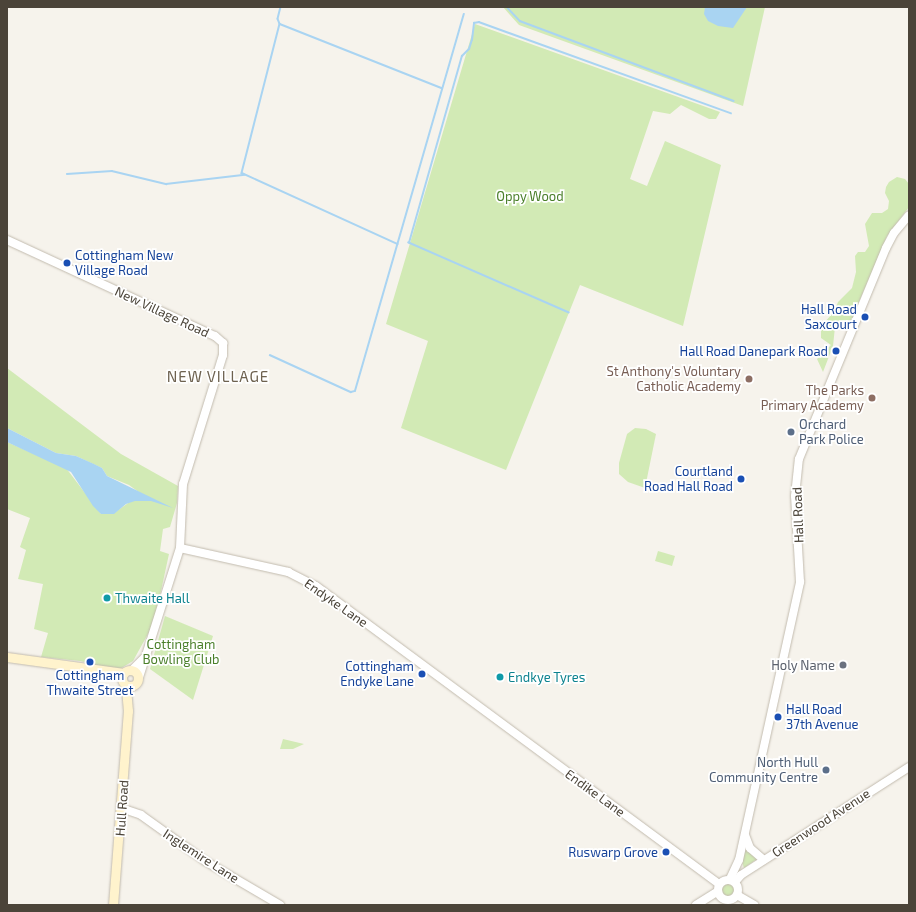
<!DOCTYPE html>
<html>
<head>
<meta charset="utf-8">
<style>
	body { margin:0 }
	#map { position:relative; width:916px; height:912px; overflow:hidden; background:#f6f3ec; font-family:"Exo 2",sans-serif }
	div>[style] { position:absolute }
	.green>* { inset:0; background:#d2eab5 }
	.round { border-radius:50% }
	.water>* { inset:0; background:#a9d4f2 }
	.stream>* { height:1.5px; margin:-0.75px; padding:0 0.75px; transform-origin:0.75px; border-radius:0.75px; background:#a9d4f2 }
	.roads { filter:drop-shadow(0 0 1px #c2bbae) drop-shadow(0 0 1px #c2bbae) }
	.tertiary>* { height:8px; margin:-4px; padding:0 4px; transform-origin:4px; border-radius:4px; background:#fff }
	.tertiary>.ring { margin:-4px; padding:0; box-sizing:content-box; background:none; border:8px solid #fff; border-radius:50% }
	.secondary>* { height:9px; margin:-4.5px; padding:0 4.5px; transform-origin:4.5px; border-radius:4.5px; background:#fff3cd }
	.secondary>.ring { margin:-4.5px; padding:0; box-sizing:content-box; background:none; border:9px solid #fff3cd; border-radius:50% }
	.dots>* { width:11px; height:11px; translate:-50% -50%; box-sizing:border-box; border:2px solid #fff; border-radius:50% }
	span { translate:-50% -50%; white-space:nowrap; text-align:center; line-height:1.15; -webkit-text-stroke:3.5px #fff; paint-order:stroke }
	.park-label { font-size:13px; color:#4a7f2a }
	.transit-label { font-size:13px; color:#164399 }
	.left { translate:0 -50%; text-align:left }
	.right { translate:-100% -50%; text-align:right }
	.street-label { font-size:13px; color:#4b4439 }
	.education-label { font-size:13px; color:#785e54 }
	.service-label { font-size:13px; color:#4e5e75 }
	.culture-label { font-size:13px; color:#0d838f }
	.worship-label { font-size:13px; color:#5b616d }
	.quarter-label { font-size:15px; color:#6e6250; letter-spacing:1px }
	.frame { position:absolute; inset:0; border:8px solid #4b4439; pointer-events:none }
</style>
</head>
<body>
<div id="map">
	<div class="green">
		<div style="clip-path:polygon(503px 7px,765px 7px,743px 106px,519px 25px)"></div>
		<div style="clip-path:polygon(475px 24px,720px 112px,716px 119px,709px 119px,681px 105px,670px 114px,653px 111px,630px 179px,647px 186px,665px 141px,721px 165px,683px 326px,580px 285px,506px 470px,401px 428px,428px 341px,386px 324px)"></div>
		<div style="clip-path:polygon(897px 177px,905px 179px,909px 184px,909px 207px,887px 236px,850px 323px,841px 323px,835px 327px,833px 346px,823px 372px,817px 359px,831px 345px,821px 338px,821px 326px,834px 312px,838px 302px,852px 288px,856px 272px,855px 256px,858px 252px,865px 252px,869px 246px,865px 224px,872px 213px,882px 213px,888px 209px,889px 201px,885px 193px,886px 187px,889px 182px)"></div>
		<div style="clip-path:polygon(7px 368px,121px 454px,178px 486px,177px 503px,170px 527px,163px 529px,160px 551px,169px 554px,154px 623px,133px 661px,118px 670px,80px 661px,41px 657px,48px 633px,34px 629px,43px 584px,18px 579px,26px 550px,20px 547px,30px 518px,7px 509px,7px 442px,66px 468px,101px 514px,114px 513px,131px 501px,151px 501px,129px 485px,107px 476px,102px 468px,76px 456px,56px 453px,7px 428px)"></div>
		<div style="clip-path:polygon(635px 428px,646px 429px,656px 434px,645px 488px,628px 482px,619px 474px,619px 463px,627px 434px)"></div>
		<div style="clip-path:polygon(658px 551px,675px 556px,672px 566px,655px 561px)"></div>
		<div style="clip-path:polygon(165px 616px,213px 636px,193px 700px,150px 669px)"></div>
		<div style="clip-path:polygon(283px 739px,304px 744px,293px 749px,280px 749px)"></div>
		<div style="clip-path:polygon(744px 842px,757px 859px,744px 868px,741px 859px)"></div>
		<div class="round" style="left:721px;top:883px;width:14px;height:14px"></div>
	</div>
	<div class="water">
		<div style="clip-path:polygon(705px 7px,747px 7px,733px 28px,718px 26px,708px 21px,704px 14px)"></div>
		<div style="clip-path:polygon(7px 428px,56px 453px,76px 456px,94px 464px,102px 468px,107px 476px,173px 508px,151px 501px,135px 501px,126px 504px,114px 514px,101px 514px,93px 506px,71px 472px,7px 442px)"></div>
	</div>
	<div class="stream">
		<div style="left:281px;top:7px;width:12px;rotate:104deg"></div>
		<div style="left:278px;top:19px;width:5px;rotate:68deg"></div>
		<div style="left:280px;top:24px;width:174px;rotate:21.6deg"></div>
		<div style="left:507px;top:7px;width:19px;rotate:47deg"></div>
		<div style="left:520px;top:21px;width:228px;rotate:20.5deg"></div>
		<div style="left:280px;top:24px;width:154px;rotate:104.3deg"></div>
		<div style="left:242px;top:173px;width:171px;rotate:24.5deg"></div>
		<div style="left:67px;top:174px;width:45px;rotate:-3.8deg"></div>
		<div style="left:112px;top:171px;width:56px;rotate:13.5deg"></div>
		<div style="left:166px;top:184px;width:79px;rotate:-6.6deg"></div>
		<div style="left:569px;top:313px;width:175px;rotate:-156.4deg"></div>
		<div style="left:409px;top:243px;width:194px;rotate:-74.2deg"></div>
		<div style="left:462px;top:56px;width:10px;rotate:-45deg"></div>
		<div style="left:469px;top:49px;width:9px;rotate:-72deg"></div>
		<div style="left:472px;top:40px;width:17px;rotate:-83deg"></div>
		<div style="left:474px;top:23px;width:5px;rotate:-11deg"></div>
		<div style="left:479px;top:22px;width:268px;rotate:19.9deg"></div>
		<div style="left:270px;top:355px;width:89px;rotate:24.6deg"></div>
		<div style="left:351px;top:392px;width:4px;rotate:-14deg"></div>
		<div style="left:355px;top:391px;width:392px;rotate:-73.9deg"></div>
	</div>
	<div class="roads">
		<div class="tertiary">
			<div style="left:7px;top:240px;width:229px;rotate:24.8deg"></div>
			<div style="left:215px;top:336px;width:11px;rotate:41deg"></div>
			<div style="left:223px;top:343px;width:12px;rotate:90deg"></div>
			<div style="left:223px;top:355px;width:135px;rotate:107.2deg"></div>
			<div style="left:183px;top:484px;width:64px;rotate:92.7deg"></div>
			<div style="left:180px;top:548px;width:135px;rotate:107.6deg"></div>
			<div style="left:180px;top:548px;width:111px;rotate:12.5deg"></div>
			<div style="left:288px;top:572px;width:31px;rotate:27deg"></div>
			<div style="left:316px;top:586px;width:501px;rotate:36.48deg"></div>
			<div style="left:132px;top:670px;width:17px;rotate:-45deg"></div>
			<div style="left:121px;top:808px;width:21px;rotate:19deg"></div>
			<div style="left:141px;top:815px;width:79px;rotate:35.7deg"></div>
			<div style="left:205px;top:861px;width:87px;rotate:30.4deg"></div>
			<div style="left:745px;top:835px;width:14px;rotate:69deg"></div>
			<div style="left:750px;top:848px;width:18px;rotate:41deg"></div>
			<div style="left:730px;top:879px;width:21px;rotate:-65deg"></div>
			<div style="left:739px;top:860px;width:285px;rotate:-77.6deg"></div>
			<div style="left:800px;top:582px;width:86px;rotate:-93.3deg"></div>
			<div style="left:795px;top:496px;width:37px;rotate:-84deg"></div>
			<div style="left:799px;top:459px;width:228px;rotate:-67.6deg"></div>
			<div style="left:886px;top:248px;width:17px;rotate:-62deg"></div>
			<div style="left:894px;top:233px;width:23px;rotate:-50deg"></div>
			<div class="ring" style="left:718px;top:880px;width:12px;height:12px"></div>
			<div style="left:735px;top:882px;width:9px;rotate:-49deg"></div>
			<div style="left:741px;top:875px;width:200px;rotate:-32.7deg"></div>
			<div style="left:737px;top:895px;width:20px;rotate:30deg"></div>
			<div style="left:696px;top:905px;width:26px;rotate:-32deg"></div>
		</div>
		<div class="secondary">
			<div style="left:7px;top:657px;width:118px;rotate:7.8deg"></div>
			<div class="ring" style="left:122px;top:670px;width:7px;height:7px"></div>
			<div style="left:113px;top:905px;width:195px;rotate:-85.6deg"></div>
			<div style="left:128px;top:711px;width:25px;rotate:-95deg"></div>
		</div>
	</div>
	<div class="dots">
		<div style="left:67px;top:263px;background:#1a4fb4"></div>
		<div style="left:865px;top:317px;background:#1a4fb4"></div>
		<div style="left:836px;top:351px;background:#1a4fb4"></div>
		<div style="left:749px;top:379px;background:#8d6e63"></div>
		<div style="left:872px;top:398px;background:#8d6e63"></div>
		<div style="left:791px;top:432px;background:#5c6f8a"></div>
		<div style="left:741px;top:479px;background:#1a4fb4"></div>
		<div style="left:107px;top:598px;background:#0f9aa8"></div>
		<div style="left:90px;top:662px;background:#1a4fb4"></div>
		<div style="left:843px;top:665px;background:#6b7280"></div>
		<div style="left:422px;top:674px;background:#1a4fb4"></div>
		<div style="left:500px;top:677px;background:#0f9aa8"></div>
		<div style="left:778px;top:717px;background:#1a4fb4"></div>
		<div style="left:826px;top:770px;background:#5c6f8a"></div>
		<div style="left:666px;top:852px;background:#1a4fb4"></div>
	</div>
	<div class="park-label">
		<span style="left:530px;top:196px">Oppy Wood</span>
		<span style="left:181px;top:652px">Cottingham<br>Bowling Club</span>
	</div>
	<div class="transit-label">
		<span class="left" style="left:75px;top:263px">Cottingham New<br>Village Road</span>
		<span class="right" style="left:857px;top:317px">Hall Road<br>Saxcourt</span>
		<span class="right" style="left:828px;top:351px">Hall Road Danepark Road</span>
		<span class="right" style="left:733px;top:479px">Courtland<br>Road Hall Road</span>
		<span class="right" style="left:414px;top:674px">Cottingham<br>Endyke Lane</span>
		<span style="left:90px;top:683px">Cottingham<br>Thwaite Street</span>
		<span class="left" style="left:786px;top:717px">Hall Road<br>37th Avenue</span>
		<span class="right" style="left:658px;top:852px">Ruswarp Grove</span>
	</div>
	<div class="street-label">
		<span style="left:162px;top:312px;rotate:25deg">New Village Road</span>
		<span style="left:798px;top:515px;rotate:-92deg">Hall Road</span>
		<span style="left:336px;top:603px;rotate:35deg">Endyke Lane</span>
		<span style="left:595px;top:793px;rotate:36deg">Endike Lane</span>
		<span style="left:122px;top:808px;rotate:-86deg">Hull Road</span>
		<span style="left:821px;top:823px;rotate:-33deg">Greenwood Avenue</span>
		<span style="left:201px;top:856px;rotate:33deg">Inglemire Lane</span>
	</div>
	<div class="education-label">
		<span class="right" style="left:741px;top:379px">St Anthony's Voluntary<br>Catholic Academy</span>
		<span class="right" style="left:864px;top:398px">The Parks<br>Primary Academy</span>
	</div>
	<div class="service-label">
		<span class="left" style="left:799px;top:432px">Orchard<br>Park Police</span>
		<span class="right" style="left:818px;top:770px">North Hull<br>Community Centre</span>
	</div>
	<div class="culture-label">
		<span class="left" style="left:115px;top:598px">Thwaite Hall</span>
		<span class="left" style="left:508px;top:677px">Endkye Tyres</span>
	</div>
	<div class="worship-label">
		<span class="right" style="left:835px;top:665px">Holy Name</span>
	</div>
	<div class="quarter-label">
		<span style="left:218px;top:377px">NEW VILLAGE</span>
	</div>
	<div class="frame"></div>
</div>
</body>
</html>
